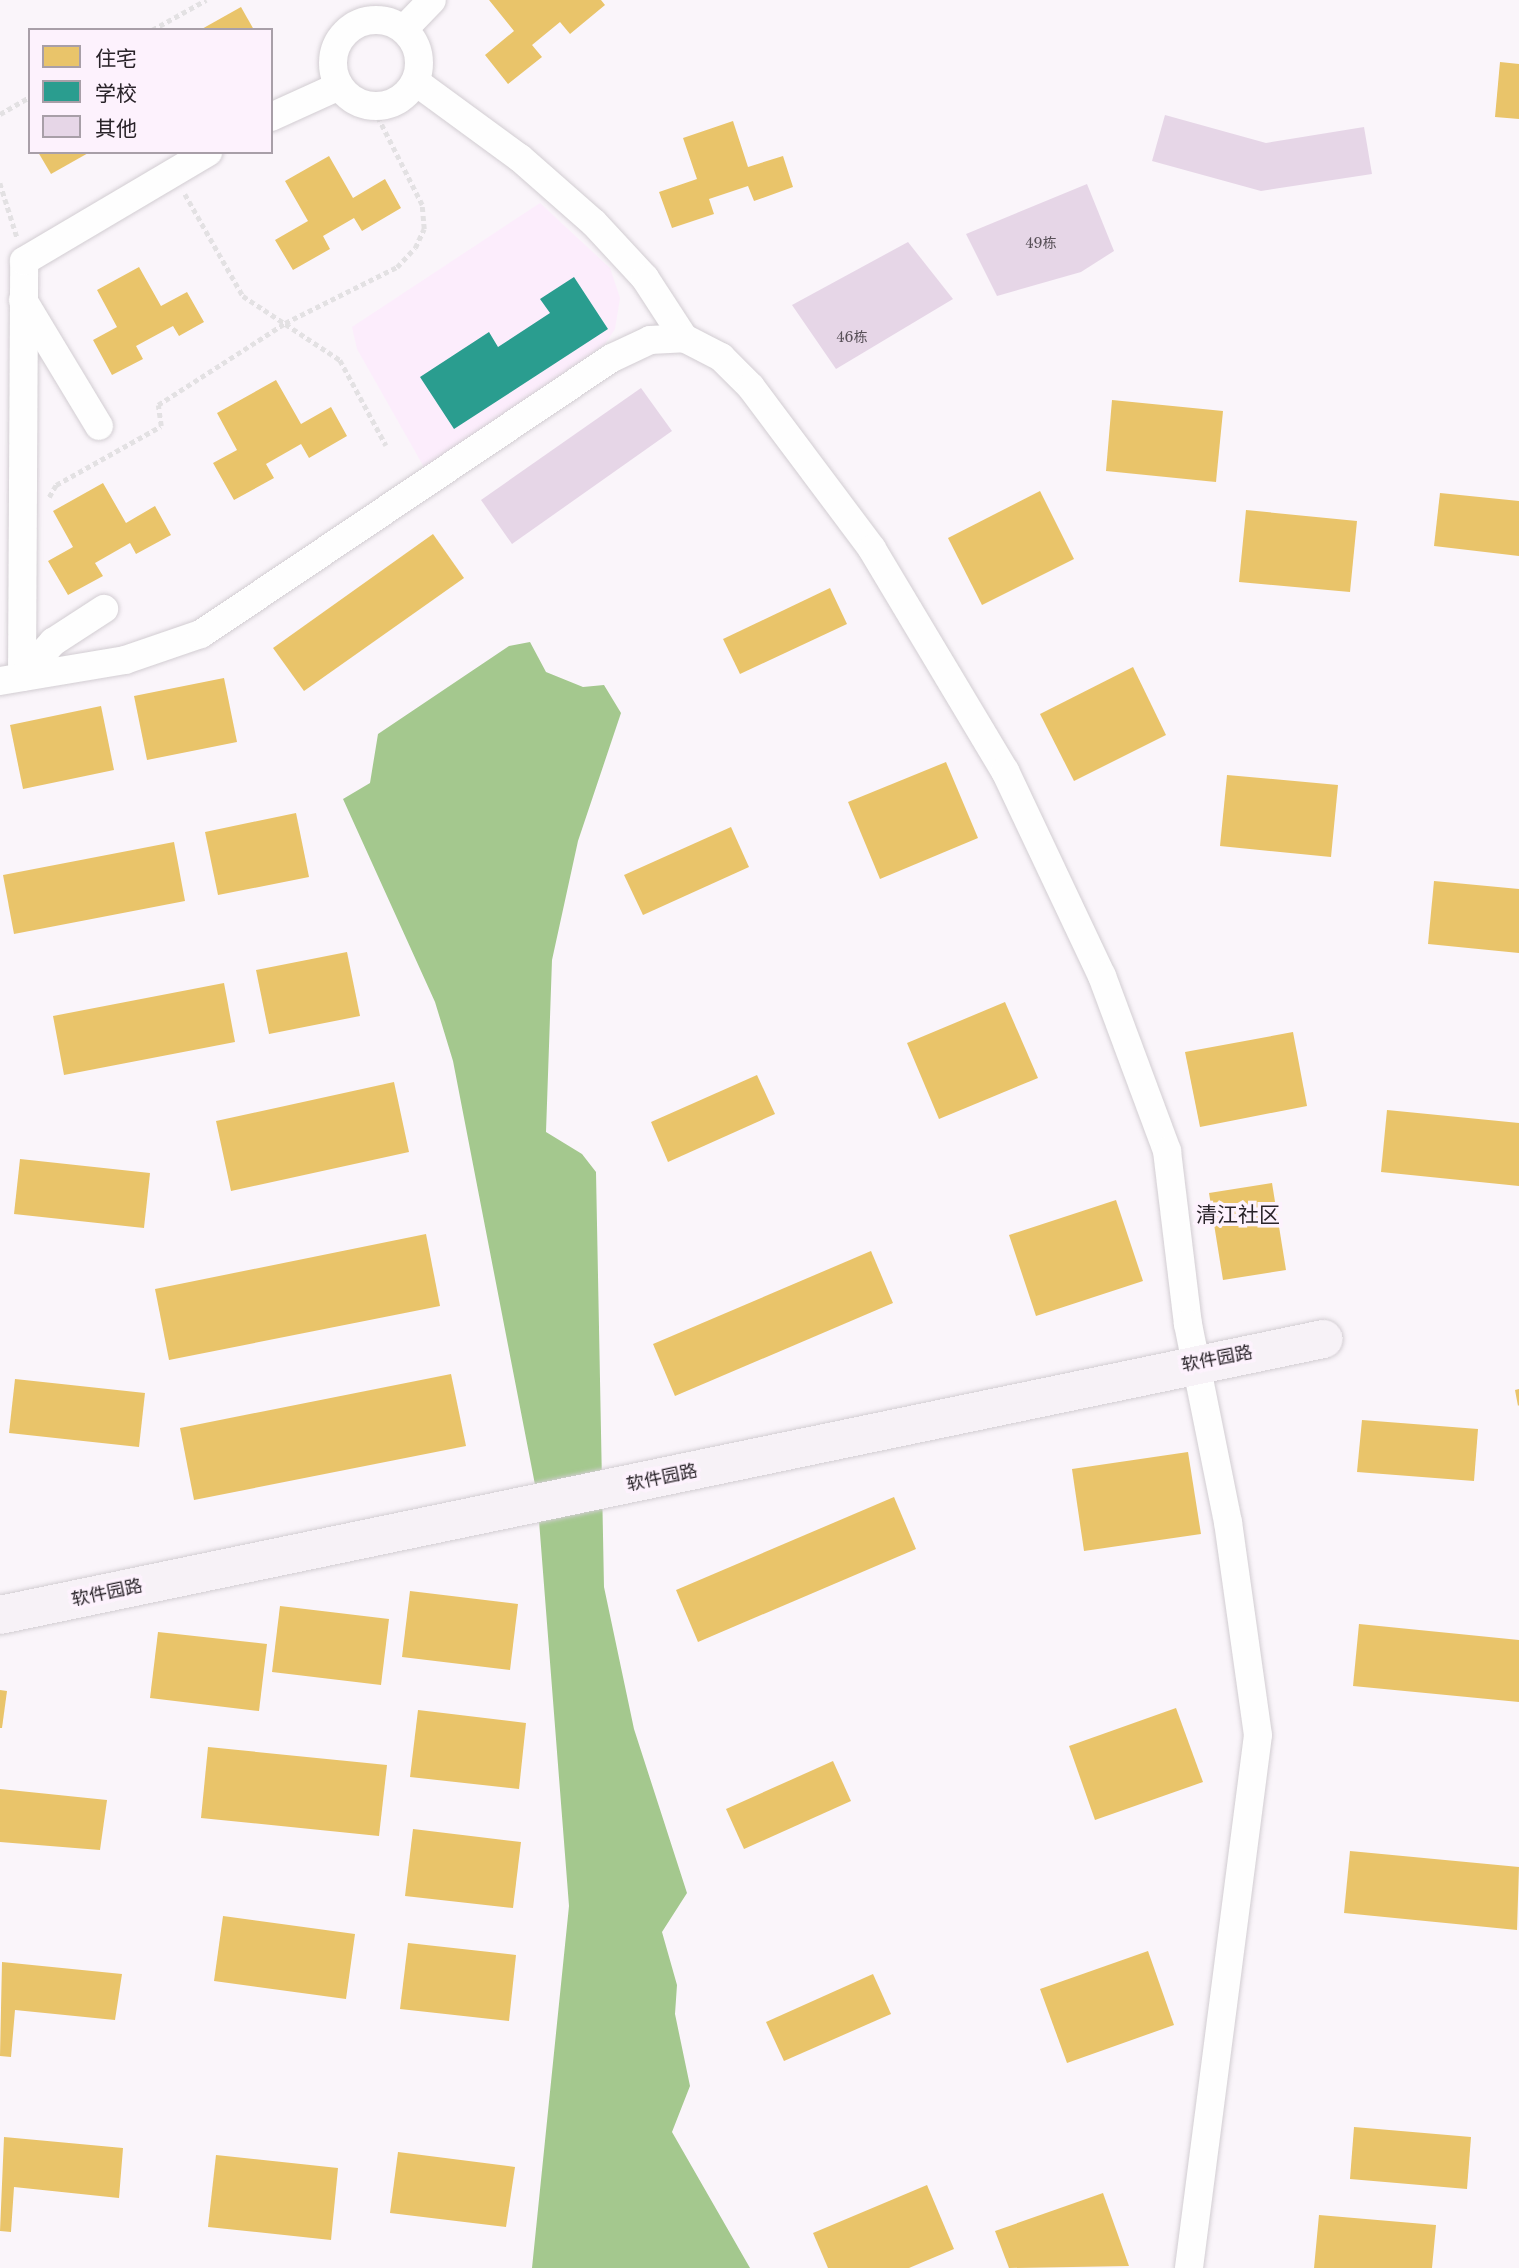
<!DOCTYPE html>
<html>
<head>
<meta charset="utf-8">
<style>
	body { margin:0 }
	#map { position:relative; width:1519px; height:2268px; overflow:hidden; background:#faf5fa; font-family:"Libre Baskerville","Noto Sans SC",serif }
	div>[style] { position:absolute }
	.built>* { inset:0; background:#fcedfc }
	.water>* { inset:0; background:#a4c88e }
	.homes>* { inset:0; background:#e9c46a }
	.schools>* { inset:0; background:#2a9d8f }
	.building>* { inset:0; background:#e6d6e7 }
	.path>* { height:4.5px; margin-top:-2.25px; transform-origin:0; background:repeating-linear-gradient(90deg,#e3e1e3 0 5px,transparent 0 8.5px) }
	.roads { filter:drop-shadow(0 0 2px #d2cdd2) drop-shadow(0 0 2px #d2cdd2) }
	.street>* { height:28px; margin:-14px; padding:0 14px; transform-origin:14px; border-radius:14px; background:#fefefe }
	.street>.ring { margin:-14px; padding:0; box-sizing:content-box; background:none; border:28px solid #fefefe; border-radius:50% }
	.secondary>* { height:38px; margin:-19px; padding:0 19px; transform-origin:19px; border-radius:19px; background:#f7f2f7 }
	span { translate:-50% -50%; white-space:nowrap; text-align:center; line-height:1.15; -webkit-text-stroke:7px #fdf2fd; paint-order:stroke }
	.number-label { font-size:14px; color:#585058 }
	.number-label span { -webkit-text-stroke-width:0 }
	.street-label { font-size:18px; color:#292329 }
	.quarter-label { font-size:21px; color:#292329 }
	.legend { position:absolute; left:28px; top:28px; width:245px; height:126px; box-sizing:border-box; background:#fdf2fd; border:2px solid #a89fa8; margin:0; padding:9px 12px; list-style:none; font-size:21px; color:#292329 }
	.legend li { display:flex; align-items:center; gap:14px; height:35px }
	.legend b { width:35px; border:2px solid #a89fa8 }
</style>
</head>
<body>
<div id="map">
	<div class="built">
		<div style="clip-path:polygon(540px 203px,610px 268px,620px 298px,615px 329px,605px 344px,425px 469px,357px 349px,352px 327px)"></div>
	</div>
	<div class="water">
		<div style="clip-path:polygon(530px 642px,546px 672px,583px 687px,604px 685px,621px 713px,578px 841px,552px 960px,546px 1132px,582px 1154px,596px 1172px,604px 1587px,634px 1729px,687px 1893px,662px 1932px,677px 1985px,675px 2014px,690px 2086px,672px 2132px,750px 2268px,532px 2268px,569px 1906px,537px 1495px,453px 1061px,435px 1002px,343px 799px,370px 783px,378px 734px,509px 646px)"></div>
	</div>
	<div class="homes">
		<div style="clip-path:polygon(489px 0,601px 0,605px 5px,570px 34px,560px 22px,532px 45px,542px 57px,508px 84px,485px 55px,514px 31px)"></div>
		<div style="clip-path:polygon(241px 7px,254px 30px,200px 30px)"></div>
		<div style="clip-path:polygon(1500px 62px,1519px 64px,1519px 119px,1495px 117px)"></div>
		<div style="clip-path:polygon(733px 121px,748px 167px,783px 156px,793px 187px,754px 201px,748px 186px,709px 199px,714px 214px,672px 228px,659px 192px,697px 179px,683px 138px)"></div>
		<div style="clip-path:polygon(38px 152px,90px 152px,51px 174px)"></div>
		<div style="clip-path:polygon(329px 156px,353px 198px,385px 179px,401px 208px,362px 231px,354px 218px,323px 236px,330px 249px,293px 270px,275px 240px,308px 221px,285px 181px)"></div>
		<div style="clip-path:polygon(139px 267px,161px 306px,187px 292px,204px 322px,179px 336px,173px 326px,136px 346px,143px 359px,112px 375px,93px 340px,117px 327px,97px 290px)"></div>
		<div style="clip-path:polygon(276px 380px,301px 424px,331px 407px,347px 436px,309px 458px,301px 444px,266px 464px,274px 478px,234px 500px,213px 463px,237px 450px,217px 413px)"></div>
		<div style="clip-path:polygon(1112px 400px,1223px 411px,1216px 482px,1106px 471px)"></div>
		<div style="clip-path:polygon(103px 483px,126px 523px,155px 506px,171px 535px,136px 554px,130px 543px,95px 563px,103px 576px,68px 595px,48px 561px,73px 547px,53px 511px)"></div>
		<div style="clip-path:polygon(1040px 491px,1074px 559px,982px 605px,948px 538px)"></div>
		<div style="clip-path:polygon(1440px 493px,1519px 501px,1519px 556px,1434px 546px)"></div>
		<div style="clip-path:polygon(1246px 510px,1357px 521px,1350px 592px,1239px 582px)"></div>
		<div style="clip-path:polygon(433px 534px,464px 578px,304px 691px,273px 648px)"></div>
		<div style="clip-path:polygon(830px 588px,847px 624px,740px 674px,723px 639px)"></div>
		<div style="clip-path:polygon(1133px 667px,1166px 735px,1074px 781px,1040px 714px)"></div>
		<div style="clip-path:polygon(224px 678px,237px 742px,147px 760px,134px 696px)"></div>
		<div style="clip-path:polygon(101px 706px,114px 770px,23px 789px,10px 725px)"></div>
		<div style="clip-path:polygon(946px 762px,978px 838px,880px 879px,848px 802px)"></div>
		<div style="clip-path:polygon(1227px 775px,1338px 785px,1331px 857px,1220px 846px)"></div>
		<div style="clip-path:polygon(296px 813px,309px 877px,218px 895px,205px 832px)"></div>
		<div style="clip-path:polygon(731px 827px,749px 867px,643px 915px,624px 875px)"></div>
		<div style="clip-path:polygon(174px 842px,185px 901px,14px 934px,3px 875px)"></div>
		<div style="clip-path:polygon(1434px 881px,1519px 889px,1519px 953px,1428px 944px)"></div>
		<div style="clip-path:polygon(347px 952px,360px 1016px,269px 1034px,256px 970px)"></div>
		<div style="clip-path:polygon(224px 983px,235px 1042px,64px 1075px,53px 1016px)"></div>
		<div style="clip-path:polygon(1005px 1002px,1038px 1078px,939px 1119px,907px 1043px)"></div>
		<div style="clip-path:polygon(1293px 1032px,1307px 1106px,1200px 1127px,1185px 1052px)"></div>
		<div style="clip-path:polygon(757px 1075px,775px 1114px,668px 1162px,651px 1122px)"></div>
		<div style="clip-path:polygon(394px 1082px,409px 1152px,231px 1191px,216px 1121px)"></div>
		<div style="clip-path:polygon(1387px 1110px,1519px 1123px,1519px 1186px,1381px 1172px)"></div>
		<div style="clip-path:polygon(20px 1159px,150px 1173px,144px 1228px,14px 1214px)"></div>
		<div style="clip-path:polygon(1272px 1183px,1286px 1270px,1223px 1280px,1209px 1193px)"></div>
		<div style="clip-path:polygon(1116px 1200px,1143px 1281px,1036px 1316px,1009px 1235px)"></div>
		<div style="clip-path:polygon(426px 1234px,440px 1306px,169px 1360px,155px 1289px)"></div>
		<div style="clip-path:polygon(871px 1251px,893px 1303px,675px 1396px,653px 1344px)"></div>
		<div style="clip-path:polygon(451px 1374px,466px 1446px,194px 1500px,180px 1428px)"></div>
		<div style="clip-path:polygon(15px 1379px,145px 1393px,139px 1447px,9px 1433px)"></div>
		<div style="clip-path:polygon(1519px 1389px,1519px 1405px,1518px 1406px,1515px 1390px)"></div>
		<div style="clip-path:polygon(1362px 1420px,1478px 1429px,1474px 1481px,1357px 1472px)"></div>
		<div style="clip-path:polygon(1188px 1452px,1201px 1534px,1084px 1551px,1072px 1469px)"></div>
		<div style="clip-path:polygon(894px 1497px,916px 1549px,698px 1642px,676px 1590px)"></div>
		<div style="clip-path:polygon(410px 1591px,518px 1604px,510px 1670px,402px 1657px)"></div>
		<div style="clip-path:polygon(280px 1606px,389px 1619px,381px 1685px,272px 1672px)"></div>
		<div style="clip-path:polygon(1359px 1624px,1519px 1640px,1519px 1702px,1353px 1686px)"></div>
		<div style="clip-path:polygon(158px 1632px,267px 1644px,259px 1711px,150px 1698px)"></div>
		<div style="clip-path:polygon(0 1690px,7px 1691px,2px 1728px,0 1728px)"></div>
		<div style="clip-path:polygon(1176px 1708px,1203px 1782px,1095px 1820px,1069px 1746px)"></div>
		<div style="clip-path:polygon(418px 1710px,526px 1723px,519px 1789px,410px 1777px)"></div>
		<div style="clip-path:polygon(208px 1747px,387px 1765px,379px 1836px,201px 1818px)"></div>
		<div style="clip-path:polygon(833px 1761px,851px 1801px,744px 1849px,726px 1809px)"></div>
		<div style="clip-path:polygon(0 1789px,107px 1800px,100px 1850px,0 1842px)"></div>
		<div style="clip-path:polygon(413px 1829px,521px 1842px,513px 1908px,405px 1896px)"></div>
		<div style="clip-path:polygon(1350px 1851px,1519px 1867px,1517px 1930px,1344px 1913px)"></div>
		<div style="clip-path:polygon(223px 1916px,355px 1934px,346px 1999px,214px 1981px)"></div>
		<div style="clip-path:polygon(408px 1943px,516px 1955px,509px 2021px,400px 2009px)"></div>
		<div style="clip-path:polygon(1148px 1951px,1174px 2025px,1067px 2063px,1040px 1989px)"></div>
		<div style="clip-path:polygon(2px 1962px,122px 1974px,115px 2020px,15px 2010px,11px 2057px,0 2056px)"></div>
		<div style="clip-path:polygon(873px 1974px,891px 2014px,784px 2061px,766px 2022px)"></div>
		<div style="clip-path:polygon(1354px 2127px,1471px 2137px,1467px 2189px,1350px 2179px)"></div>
		<div style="clip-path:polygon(4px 2137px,123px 2148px,119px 2198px,14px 2187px,11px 2232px,0 2231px)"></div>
		<div style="clip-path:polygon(398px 2152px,515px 2167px,506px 2227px,390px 2213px)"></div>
		<div style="clip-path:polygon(216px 2155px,338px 2168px,331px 2240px,208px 2227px)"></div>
		<div style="clip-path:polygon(927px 2185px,954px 2249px,909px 2268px,828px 2268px,813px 2233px)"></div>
		<div style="clip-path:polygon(1103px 2193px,1129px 2266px,1009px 2268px,995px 2231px)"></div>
		<div style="clip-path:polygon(1319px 2215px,1436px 2225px,1432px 2268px,1314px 2268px)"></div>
	</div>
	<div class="schools">
		<div style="clip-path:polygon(574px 277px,608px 329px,454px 429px,420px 377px,489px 332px,498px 347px,550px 313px,540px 299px)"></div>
	</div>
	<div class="building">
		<div style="clip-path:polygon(1165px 115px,1266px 143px,1364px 127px,1372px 174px,1261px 191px,1152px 161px)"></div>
		<div style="clip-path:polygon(1087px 184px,1114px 251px,1081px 272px,997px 296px,966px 234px)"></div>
		<div style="clip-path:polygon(908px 242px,953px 299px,836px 369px,792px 305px)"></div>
		<div style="clip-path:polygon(641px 388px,672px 431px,512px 544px,481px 500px)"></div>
	</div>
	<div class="path">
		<div style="left:152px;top:30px;width:62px;rotate:-29.1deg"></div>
		<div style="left:0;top:114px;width:34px;rotate:-30deg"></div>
		<div style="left:0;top:183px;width:57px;rotate:72.5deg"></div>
		<div style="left:185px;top:194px;width:117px;rotate:60.4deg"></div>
		<div style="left:243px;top:296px;width:116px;rotate:33.4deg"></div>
		<div style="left:340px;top:360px;width:97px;rotate:61.6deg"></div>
		<div style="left:49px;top:497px;width:14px;rotate:-60deg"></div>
		<div style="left:56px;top:485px;width:120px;rotate:-29.3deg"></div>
		<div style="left:161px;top:426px;width:21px;rotate:-98deg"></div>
		<div style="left:158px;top:405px;width:151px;rotate:-32.8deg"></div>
		<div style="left:285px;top:323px;width:125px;rotate:-26.6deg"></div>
		<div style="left:397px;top:267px;width:26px;rotate:-47deg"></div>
		<div style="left:415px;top:248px;width:21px;rotate:-65deg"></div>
		<div style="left:424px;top:229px;width:24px;rotate:-95deg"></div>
		<div style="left:422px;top:205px;width:111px;rotate:-116.8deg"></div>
	</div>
	<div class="roads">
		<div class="street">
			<div class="ring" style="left:333px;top:20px;width:58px;height:58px"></div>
			<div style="left:404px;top:29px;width:40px;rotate:-46deg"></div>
			<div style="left:416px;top:82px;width:129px;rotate:36.2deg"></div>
			<div style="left:520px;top:158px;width:98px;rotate:41.3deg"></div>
			<div style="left:594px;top:223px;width:75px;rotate:47.2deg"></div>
			<div style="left:645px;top:278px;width:72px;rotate:57deg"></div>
			<div style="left:271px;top:117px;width:75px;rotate:-24.5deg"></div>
			<div style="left:23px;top:300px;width:147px;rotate:58.9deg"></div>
			<div style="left:22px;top:677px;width:416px;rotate:-89.7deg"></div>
			<div style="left:24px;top:261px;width:214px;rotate:-30.6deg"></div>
			<div style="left:22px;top:677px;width:47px;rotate:-48.5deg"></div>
			<div style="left:53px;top:642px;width:61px;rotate:-32.9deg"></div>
			<div style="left:0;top:681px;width:127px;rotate:-9.5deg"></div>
			<div style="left:125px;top:660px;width:80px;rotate:-18.9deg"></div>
			<div style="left:201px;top:634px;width:495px;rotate:-33.9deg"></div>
			<div style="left:612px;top:358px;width:42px;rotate:-25.3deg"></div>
			<div style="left:650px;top:340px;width:34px;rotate:-3deg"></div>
			<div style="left:684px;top:338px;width:42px;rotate:27.2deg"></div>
			<div style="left:721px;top:357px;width:42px;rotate:45deg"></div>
			<div style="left:751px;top:387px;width:202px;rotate:53.2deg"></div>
			<div style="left:872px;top:549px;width:259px;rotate:59.1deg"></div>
			<div style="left:1005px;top:771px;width:227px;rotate:64.7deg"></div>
			<div style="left:1102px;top:976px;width:187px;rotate:69.6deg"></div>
			<div style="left:1167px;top:1151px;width:174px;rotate:83.1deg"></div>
			<div style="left:1188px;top:1324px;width:202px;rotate:78.6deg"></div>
			<div style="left:1228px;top:1522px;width:215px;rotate:82deg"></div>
			<div style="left:1258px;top:1735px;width:537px;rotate:97.38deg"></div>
		</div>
		<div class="secondary">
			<div style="left:0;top:1615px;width:1352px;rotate:-11.78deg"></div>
		</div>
	</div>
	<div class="number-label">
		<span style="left:1041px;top:243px">49栋</span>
		<span style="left:852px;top:337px">46栋</span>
	</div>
	<div class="street-label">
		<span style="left:1217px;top:1359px;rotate:-11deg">软件园路</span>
		<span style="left:662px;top:1478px;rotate:-12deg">软件园路</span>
		<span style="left:107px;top:1593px;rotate:-12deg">软件园路</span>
	</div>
	<div class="quarter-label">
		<span style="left:1238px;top:1215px">清江社区</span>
	</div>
	<ul class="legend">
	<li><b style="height:19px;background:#e9c46a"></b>住宅</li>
	<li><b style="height:19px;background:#2a9d8f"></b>学校</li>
	<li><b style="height:19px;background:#e6d6e7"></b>其他</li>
	</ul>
</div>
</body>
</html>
